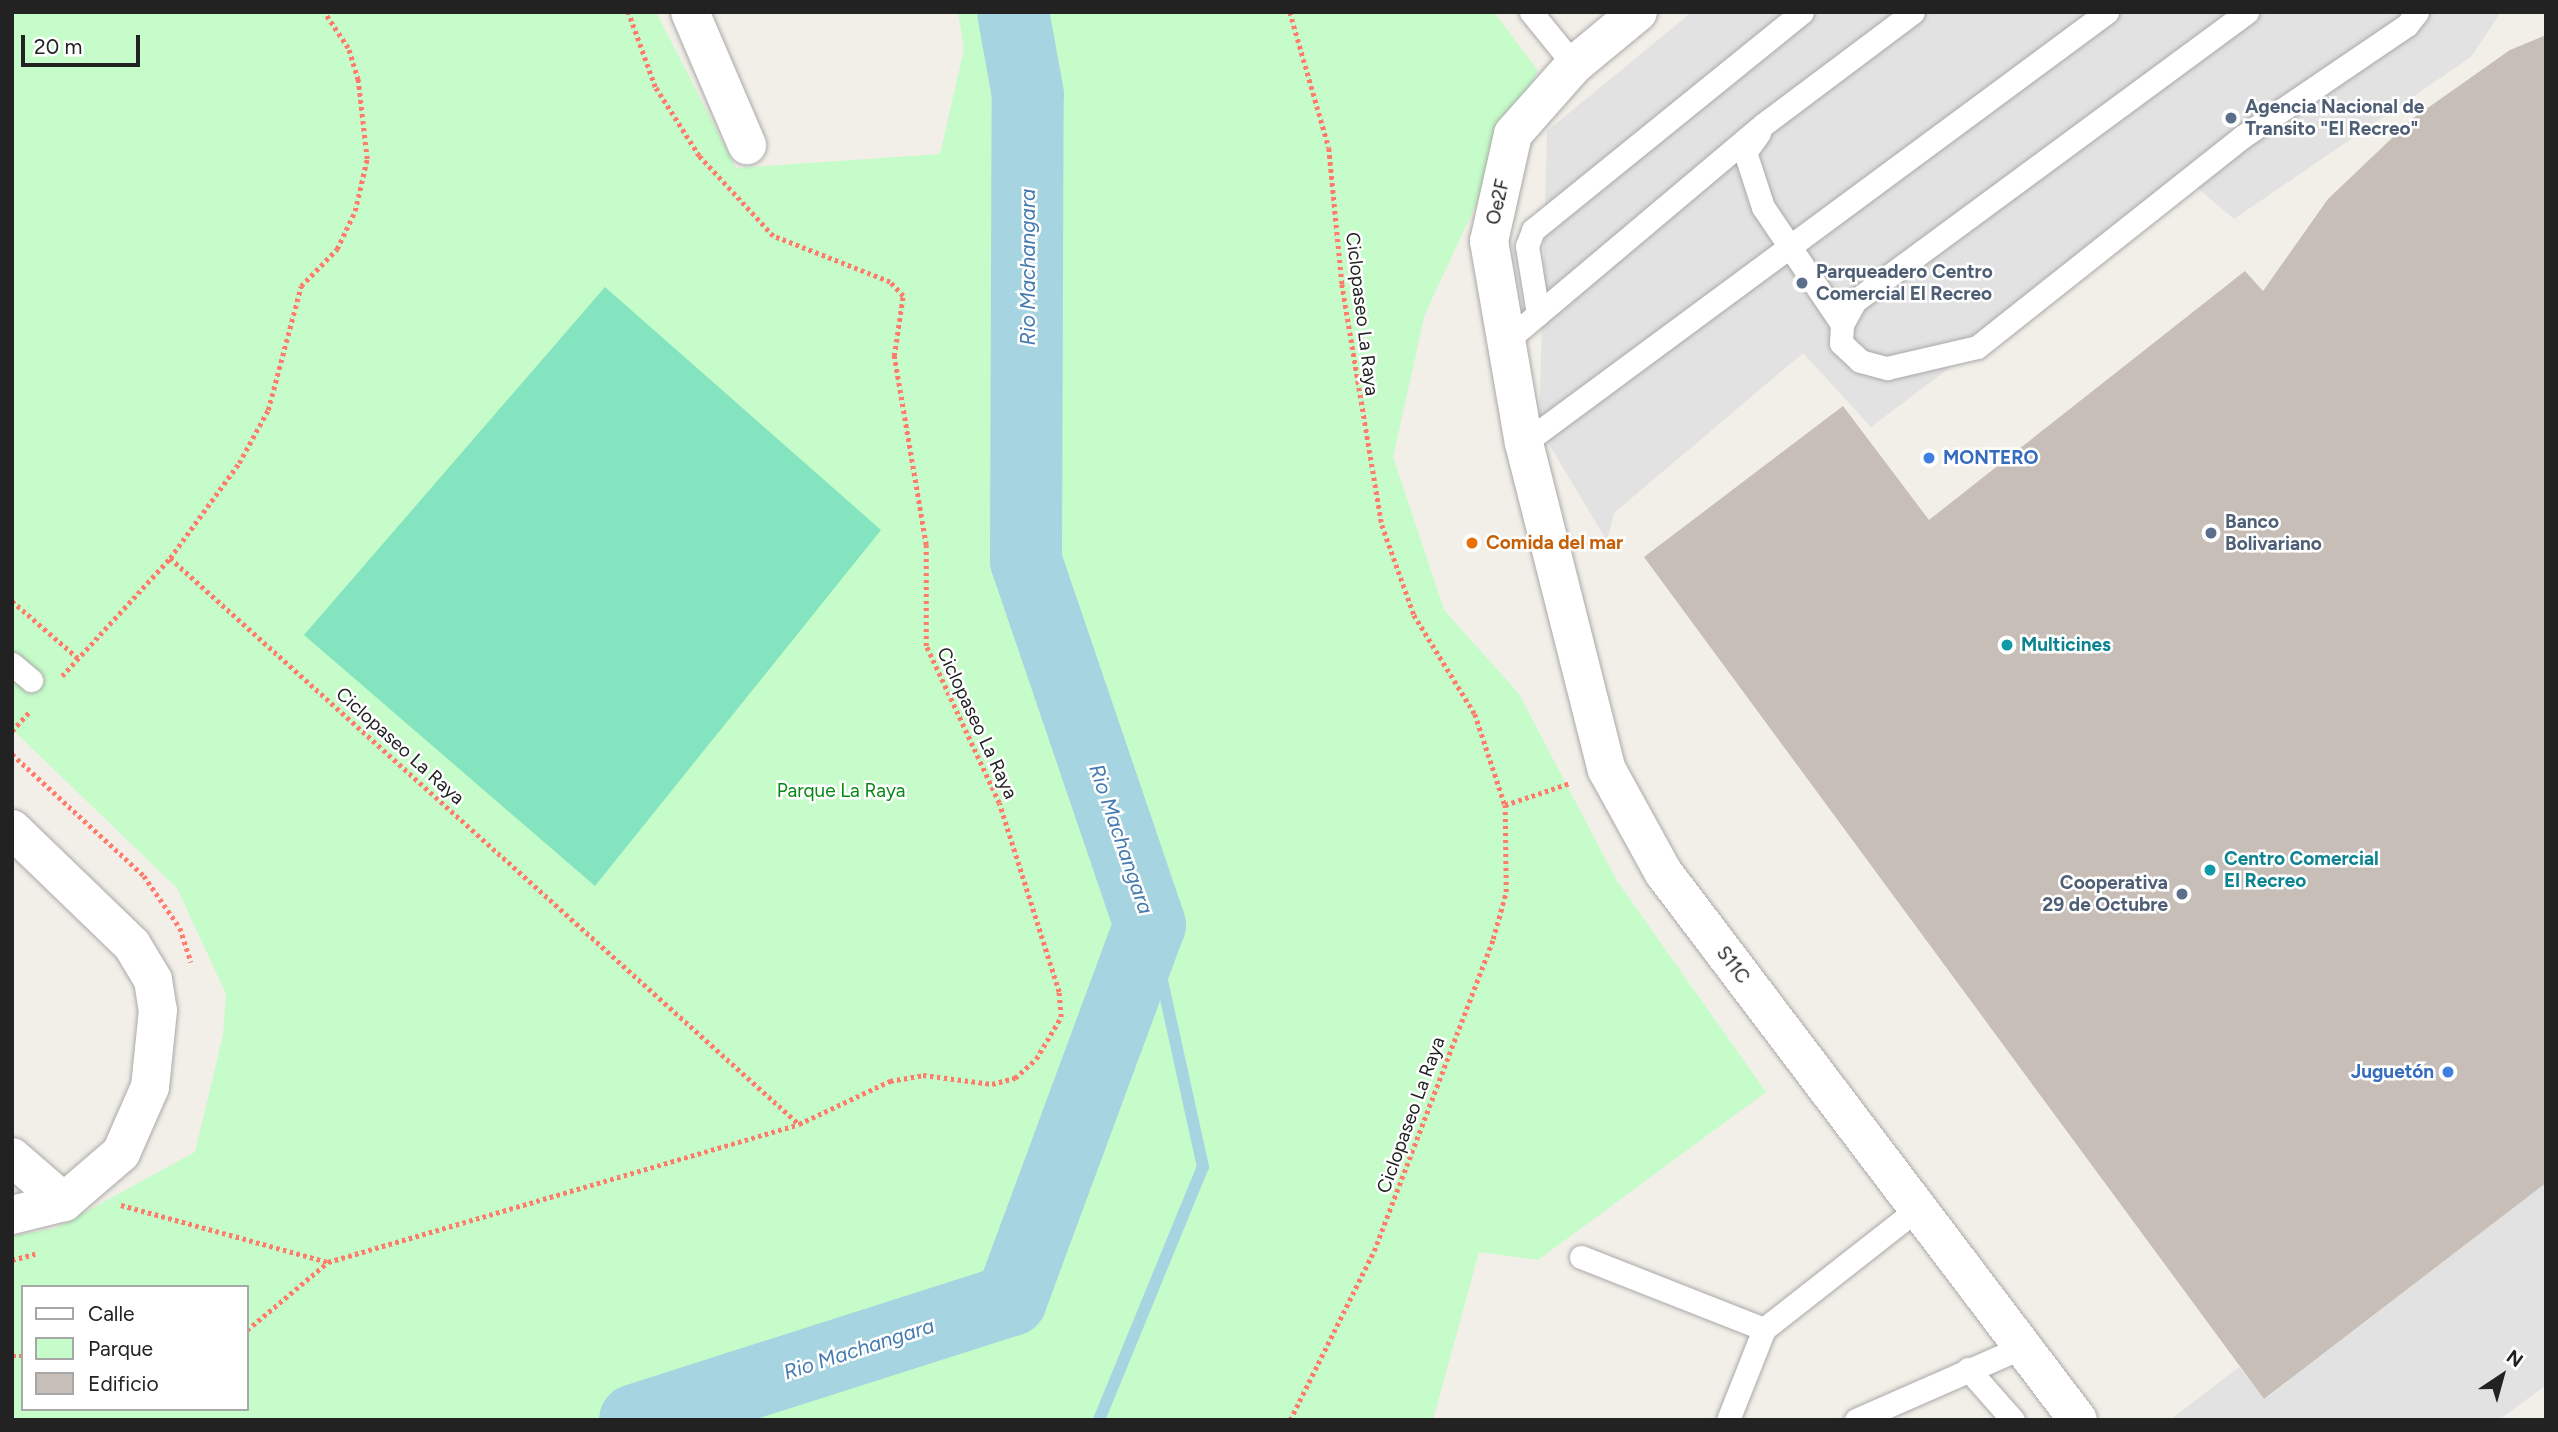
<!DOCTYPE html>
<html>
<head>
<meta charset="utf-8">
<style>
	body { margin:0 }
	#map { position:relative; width:2558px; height:1432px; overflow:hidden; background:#f2efe8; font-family:Figtree,sans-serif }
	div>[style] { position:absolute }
	.park>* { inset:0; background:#c5fcc9 }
	.pitch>* { inset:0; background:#83e4bf }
	.parking>* { inset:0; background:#e2e2e2 }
	.stream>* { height:12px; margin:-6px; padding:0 6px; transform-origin:6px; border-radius:6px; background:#a7d4e1 }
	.river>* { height:72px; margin:-36px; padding:0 36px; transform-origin:36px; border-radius:36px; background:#a7d4e1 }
	.building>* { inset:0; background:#c7beb7 }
	.path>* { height:4.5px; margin-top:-2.25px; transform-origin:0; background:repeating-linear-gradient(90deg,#ff7c6c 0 3.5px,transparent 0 7px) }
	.roads { filter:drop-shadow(0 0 2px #a9a9a9) drop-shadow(0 0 2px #a9a9a9) }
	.service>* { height:23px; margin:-11.5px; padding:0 11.5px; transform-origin:11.5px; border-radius:11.5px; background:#fff }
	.minor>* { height:38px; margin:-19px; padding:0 19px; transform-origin:19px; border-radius:19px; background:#fff }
	.tertiary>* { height:38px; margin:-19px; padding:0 19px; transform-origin:19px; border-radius:19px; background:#fff }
	.dots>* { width:19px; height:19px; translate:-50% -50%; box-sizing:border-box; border:4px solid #fff; border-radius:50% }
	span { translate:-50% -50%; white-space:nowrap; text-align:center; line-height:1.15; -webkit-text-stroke:5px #fff; paint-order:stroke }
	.service-label { font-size:19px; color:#4e5e75; font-weight:700 }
	.left { translate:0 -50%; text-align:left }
	.right { translate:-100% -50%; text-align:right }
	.street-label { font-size:19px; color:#222 }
	.shop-label { font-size:19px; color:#366cbe; font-weight:700 }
	.food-label { font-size:19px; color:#c56008; font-weight:700 }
	.culture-label { font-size:19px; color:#0d838f; font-weight:700 }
	.park-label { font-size:19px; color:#078812 }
	.water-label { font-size:21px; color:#457aaf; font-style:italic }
	.frame { position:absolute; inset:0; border:14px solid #222; pointer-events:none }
	.legend { position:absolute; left:21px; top:1285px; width:228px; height:126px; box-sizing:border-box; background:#fff; border:2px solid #a7a7a7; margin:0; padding:9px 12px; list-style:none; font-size:21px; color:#222 }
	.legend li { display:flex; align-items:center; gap:14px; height:35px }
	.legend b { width:35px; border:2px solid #a7a7a7 }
	.north { position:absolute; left:2467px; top:1341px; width:70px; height:70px; -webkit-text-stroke:5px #fff; paint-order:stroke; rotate:36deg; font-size:19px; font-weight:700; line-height:28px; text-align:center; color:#222 }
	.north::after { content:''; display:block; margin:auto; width:24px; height:32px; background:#222; clip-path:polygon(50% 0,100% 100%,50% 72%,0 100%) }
	.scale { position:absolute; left:21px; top:35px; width:119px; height:32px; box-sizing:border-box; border:4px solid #222; border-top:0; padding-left:9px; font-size:21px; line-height:24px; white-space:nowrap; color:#222; -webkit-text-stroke:5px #fff; paint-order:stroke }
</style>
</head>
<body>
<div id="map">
	<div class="park">
		<div style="clip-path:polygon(evenodd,12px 12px,656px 12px,736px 168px,940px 154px,964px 49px,958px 12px,1494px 12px,1538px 71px,1425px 314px,1393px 457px,1444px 610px,1519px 694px,1617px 881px,1766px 1092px,1538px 1260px,1479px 1252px,1433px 1420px,12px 1420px,12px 1236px,56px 1228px,195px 1152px,223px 1035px,226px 994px,177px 888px,12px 729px,12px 12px,23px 1287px,247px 1287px,247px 1409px,23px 1409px,23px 1287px)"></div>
	</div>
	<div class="pitch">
		<div style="clip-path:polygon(605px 287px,881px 530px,595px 886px,304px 635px)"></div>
	</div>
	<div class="parking">
		<div style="clip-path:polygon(1692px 12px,2501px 12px,2471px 57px,2234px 219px,2193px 184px,1871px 427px,1803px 353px,1614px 513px,1607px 541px,1539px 428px,1547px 131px)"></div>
		<div style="clip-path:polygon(2546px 1183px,2546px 1385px,2499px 1420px,2170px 1420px,2239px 1367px,2265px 1399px)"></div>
	</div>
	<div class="stream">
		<div style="left:1099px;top:1420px;width:274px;rotate:-67.7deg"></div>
		<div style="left:1203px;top:1167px;width:248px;rotate:-102.4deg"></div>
	</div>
	<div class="river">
		<div style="left:635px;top:1420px;width:395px;rotate:-17.7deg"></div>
		<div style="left:1011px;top:1300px;width:400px;rotate:-69.7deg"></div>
		<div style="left:1150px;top:925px;width:385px;rotate:-108.8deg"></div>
		<div style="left:1026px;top:561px;width:466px;rotate:-89.8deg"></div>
		<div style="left:1028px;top:95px;width:84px;rotate:-100.2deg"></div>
	</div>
	<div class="building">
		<div style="clip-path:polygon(2546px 35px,2546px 1183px,2264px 1399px,1644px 557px,1843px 406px,1929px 520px,2245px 271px,2263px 291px,2328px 199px,2412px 119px,2510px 50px)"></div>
	</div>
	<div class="path">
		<div style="left:1290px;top:12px;width:141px;rotate:74deg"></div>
		<div style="left:1329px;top:148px;width:137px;rotate:84.5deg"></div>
		<div style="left:1342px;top:284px;width:244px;rotate:80.6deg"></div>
		<div style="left:1382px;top:525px;width:96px;rotate:70.4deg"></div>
		<div style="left:1414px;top:615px;width:116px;rotate:58.4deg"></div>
		<div style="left:1475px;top:714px;width:96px;rotate:71.8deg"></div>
		<div style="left:170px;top:558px;width:846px;rotate:41.98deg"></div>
		<div style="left:12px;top:601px;width:87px;rotate:40.8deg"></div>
		<div style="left:62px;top:676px;width:160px;rotate:-47.5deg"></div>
		<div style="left:170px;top:558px;width:117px;rotate:-54deg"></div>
		<div style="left:239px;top:463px;width:60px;rotate:-61.3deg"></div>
		<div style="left:268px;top:410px;width:128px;rotate:-75.1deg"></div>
		<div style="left:301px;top:286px;width:52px;rotate:-45.8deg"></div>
		<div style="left:337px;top:249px;width:42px;rotate:-64.7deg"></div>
		<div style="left:355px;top:211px;width:53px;rotate:-77deg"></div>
		<div style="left:367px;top:159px;width:80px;rotate:-96.5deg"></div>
		<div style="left:358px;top:80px;width:34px;rotate:-107deg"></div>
		<div style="left:348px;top:48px;width:43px;rotate:-123.7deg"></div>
		<div style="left:12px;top:731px;width:27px;rotate:-48deg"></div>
		<div style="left:12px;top:754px;width:180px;rotate:42.7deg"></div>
		<div style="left:144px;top:876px;width:63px;rotate:55.3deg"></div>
		<div style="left:180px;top:928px;width:36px;rotate:72deg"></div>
		<div style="left:121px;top:1205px;width:215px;rotate:15.4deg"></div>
		<div style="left:328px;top:1262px;width:491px;rotate:-16.3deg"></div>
		<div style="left:799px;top:1124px;width:101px;rotate:-25.3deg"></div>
		<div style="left:890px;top:1081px;width:34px;rotate:-10deg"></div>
		<div style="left:923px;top:1075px;width:70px;rotate:7.4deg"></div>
		<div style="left:992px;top:1084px;width:24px;rotate:-15deg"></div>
		<div style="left:1015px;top:1078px;width:28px;rotate:-42deg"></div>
		<div style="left:1036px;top:1059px;width:49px;rotate:-59.2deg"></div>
		<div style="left:1061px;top:1017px;width:25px;rotate:-95deg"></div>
		<div style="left:1059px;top:992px;width:198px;rotate:-107.6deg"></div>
		<div style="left:999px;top:803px;width:173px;rotate:-114.9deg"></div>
		<div style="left:926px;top:646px;width:101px;rotate:-90deg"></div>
		<div style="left:926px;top:545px;width:192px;rotate:-99.6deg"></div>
		<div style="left:894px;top:356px;width:61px;rotate:-81.5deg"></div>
		<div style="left:903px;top:296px;width:19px;rotate:-133deg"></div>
		<div style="left:890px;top:282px;width:126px;rotate:-158.5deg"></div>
		<div style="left:773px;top:236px;width:109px;rotate:-132.8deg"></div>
		<div style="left:699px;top:156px;width:82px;rotate:-122.5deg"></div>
		<div style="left:655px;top:87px;width:80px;rotate:-109.8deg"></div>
		<div style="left:12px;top:1260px;width:24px;rotate:-15deg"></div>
		<div style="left:247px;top:1330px;width:106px;rotate:-40deg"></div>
		<div style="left:12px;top:1356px;width:11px"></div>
		<div style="left:1290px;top:1420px;width:189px;rotate:-63.6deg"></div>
		<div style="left:1374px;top:1251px;width:334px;rotate:-69.1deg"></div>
		<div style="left:1493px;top:939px;width:49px;rotate:-74.5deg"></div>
		<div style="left:1506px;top:892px;width:87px;rotate:-90.7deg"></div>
		<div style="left:1505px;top:805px;width:69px;rotate:-18.7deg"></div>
	</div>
	<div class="roads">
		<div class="service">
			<div style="left:1531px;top:12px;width:68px;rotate:50.9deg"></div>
			<div style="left:2247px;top:12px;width:487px;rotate:143.6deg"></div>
			<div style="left:1855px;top:301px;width:26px;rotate:119deg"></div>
			<div style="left:1842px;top:324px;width:19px;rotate:93deg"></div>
			<div style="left:1841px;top:343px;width:26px;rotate:43deg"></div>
			<div style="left:1860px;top:361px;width:28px;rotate:15deg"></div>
			<div style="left:1887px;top:368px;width:92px;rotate:-13.1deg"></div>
			<div style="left:1977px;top:347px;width:338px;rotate:-38.4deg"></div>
			<div style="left:2242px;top:137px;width:199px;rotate:-34.2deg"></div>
			<div style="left:2407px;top:25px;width:16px;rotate:-52deg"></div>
			<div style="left:1759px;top:133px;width:24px;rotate:126deg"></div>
			<div style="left:1745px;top:152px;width:58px;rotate:71.9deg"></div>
			<div style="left:1763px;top:207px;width:141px;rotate:56deg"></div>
			<div style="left:1538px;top:314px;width:69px;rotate:-99.2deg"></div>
			<div style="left:1527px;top:246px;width:17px;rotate:-69deg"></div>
			<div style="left:1533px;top:230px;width:346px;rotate:-39deg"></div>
			<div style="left:1506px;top:341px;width:337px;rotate:-40.1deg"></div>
			<div style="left:1764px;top:124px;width:186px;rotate:-36.9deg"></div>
			<div style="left:1524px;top:443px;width:725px;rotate:-36.47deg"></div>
			<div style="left:12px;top:664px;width:25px;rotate:40deg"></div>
			<div style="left:1581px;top:1257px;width:197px;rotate:21.5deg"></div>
			<div style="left:1968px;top:1369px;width:68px;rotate:48.6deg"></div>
			<div style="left:1728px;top:1420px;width:98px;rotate:-68.4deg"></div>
			<div style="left:1764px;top:1329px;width:194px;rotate:-38.1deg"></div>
			<div style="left:1856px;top:1420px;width:181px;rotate:-23.7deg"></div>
		</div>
		<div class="minor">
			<div style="left:690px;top:12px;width:145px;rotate:66.8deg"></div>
			<div style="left:1638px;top:12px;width:83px;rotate:140.4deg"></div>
			<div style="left:1574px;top:65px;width:92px;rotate:131.5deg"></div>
			<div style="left:1513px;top:134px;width:110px;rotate:102.6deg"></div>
			<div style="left:1489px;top:241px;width:205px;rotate:80.2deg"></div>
			<div style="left:1524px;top:443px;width:337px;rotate:75.8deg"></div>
			<div style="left:1607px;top:770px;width:116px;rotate:61.2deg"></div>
			<div style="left:1663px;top:872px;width:687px;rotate:52.86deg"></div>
			<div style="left:12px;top:1157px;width:69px;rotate:40.9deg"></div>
		</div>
		<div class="tertiary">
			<div style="left:12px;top:829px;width:167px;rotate:44deg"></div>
			<div style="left:132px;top:945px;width:41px;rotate:59deg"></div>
			<div style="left:153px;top:980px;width:30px;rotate:81deg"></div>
			<div style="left:158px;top:1010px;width:77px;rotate:95.9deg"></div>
			<div style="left:150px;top:1087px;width:72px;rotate:113.7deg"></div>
			<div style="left:121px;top:1153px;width:75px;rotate:139.3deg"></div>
			<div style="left:64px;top:1202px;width:54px;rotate:166deg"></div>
		</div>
	</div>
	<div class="dots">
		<div style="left:2231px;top:118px;background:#5c6f8a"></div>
		<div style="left:1802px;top:283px;background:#5c6f8a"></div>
		<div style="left:1929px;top:458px;background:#3f7fe0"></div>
		<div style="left:2211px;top:533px;background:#5c6f8a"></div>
		<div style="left:1472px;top:543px;background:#e8710a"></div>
		<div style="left:2007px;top:645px;background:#0f9aa8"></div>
		<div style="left:2210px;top:870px;background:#0f9aa8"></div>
		<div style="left:2182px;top:894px;background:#5c6f8a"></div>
		<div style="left:2448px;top:1072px;background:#3f7fe0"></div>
	</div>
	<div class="service-label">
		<span class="left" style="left:2245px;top:118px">Agencia Nacional de<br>Transito "El Recreo"</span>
		<span class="left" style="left:1816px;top:283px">Parqueadero Centro<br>Comercial El Recreo</span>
		<span class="left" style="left:2225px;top:533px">Banco<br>Bolivariano</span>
		<span class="right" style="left:2168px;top:894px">Cooperativa<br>29 de Octubre</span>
	</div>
	<div class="street-label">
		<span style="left:1498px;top:202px;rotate:-77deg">Oe2F</span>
		<span style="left:1362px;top:314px;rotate:83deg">Ciclopaseo La Raya</span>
		<span style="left:977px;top:723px;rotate:65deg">Ciclopaseo La Raya</span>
		<span style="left:400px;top:746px;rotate:42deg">Ciclopaseo La Raya</span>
		<span style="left:1733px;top:965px;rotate:53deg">S11C</span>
		<span style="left:1411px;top:1115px;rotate:-70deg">Ciclopaseo La Raya</span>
	</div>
	<div class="shop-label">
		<span class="left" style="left:1943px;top:458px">MONTERO</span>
		<span class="right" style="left:2434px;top:1072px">Juguetón</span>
	</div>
	<div class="food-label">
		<span class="left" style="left:1486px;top:543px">Comida del mar</span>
	</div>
	<div class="culture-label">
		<span class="left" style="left:2021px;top:645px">Multicines</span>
		<span class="left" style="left:2224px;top:870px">Centro Comercial<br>El Recreo</span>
	</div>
	<div class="park-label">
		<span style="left:841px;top:791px">Parque La Raya</span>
	</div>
	<div class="water-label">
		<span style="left:1028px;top:267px;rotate:-90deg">Rio Machangara</span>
		<span style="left:1121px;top:839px;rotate:71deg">Rio Machangara</span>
		<span style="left:859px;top:1349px;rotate:-18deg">Rio Machangara</span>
	</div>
	<div class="frame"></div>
	<ul class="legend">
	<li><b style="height:9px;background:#fff"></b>Calle</li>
	<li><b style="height:19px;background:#c5fcc9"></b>Parque</li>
	<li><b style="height:19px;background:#c7beb7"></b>Edificio</li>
	</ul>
	<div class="north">N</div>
	<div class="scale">20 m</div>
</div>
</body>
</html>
